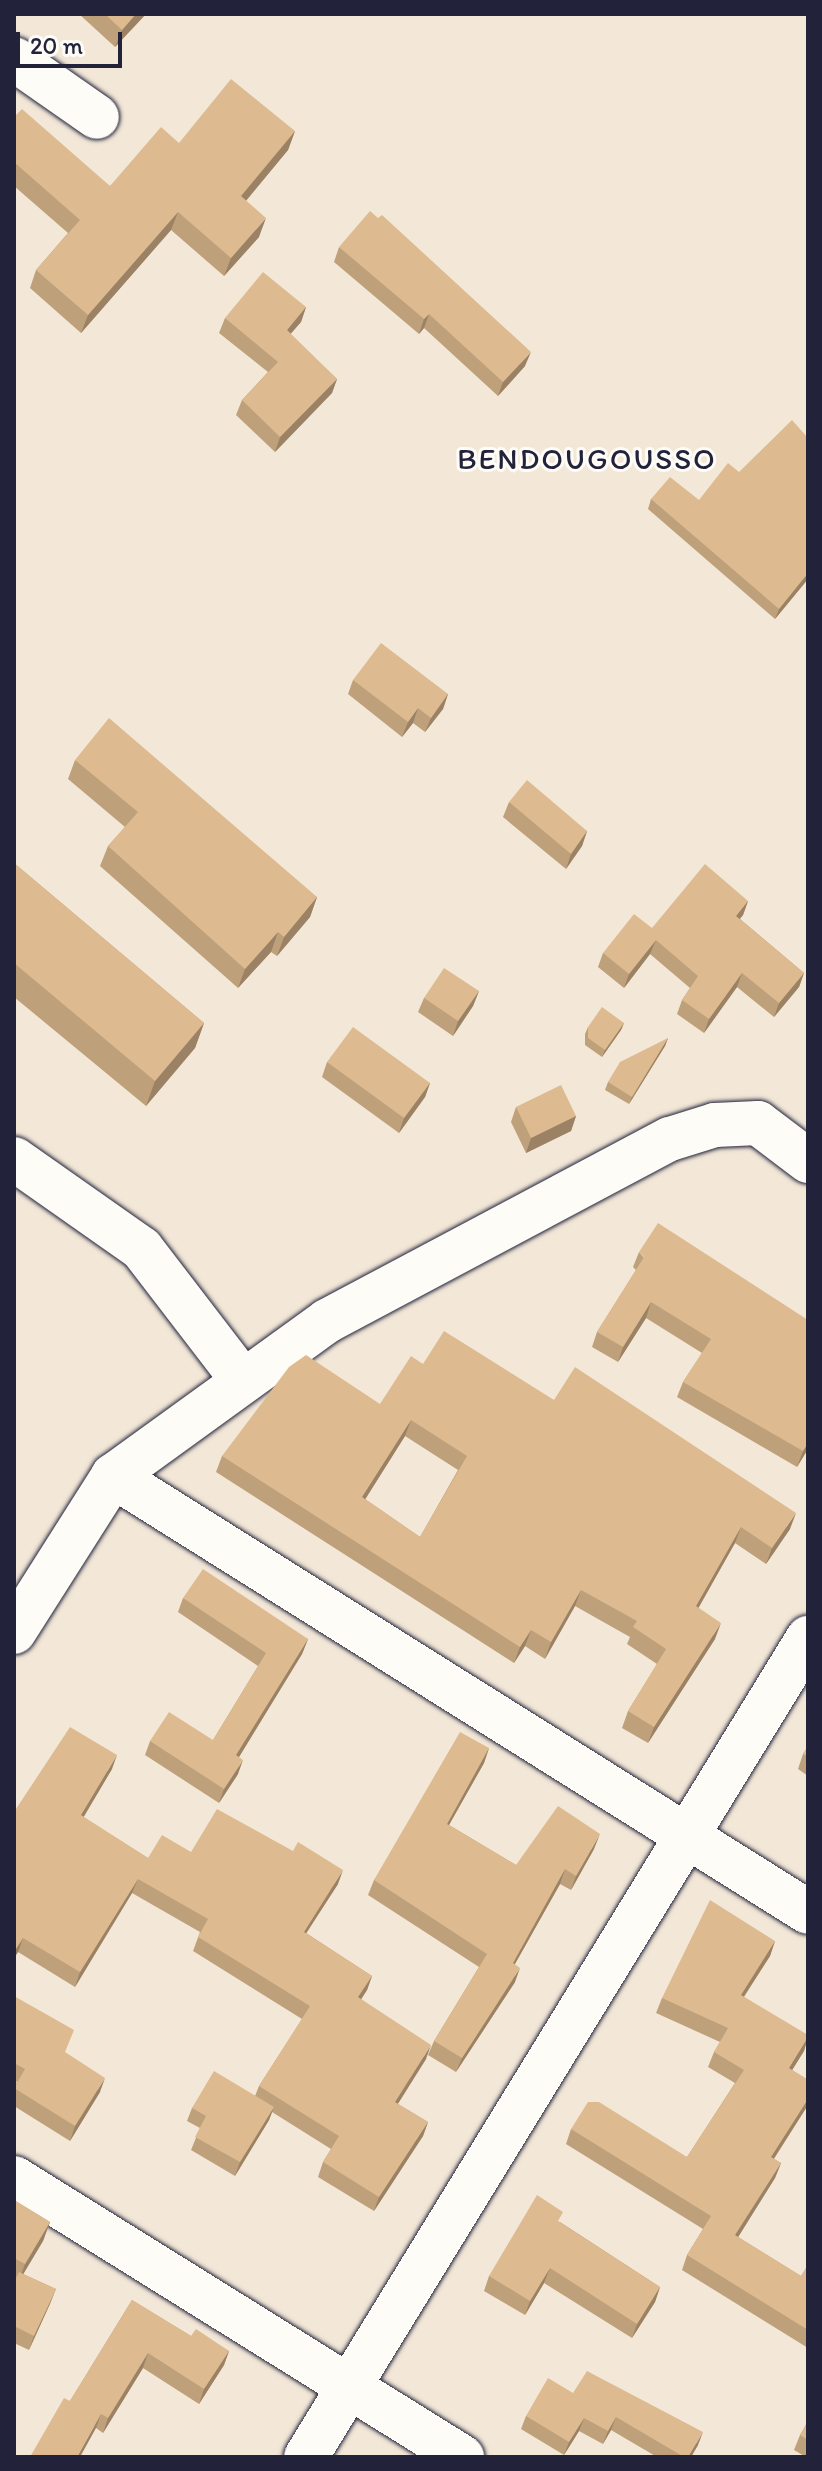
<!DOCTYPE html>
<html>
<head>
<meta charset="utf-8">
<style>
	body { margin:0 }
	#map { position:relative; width:822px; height:2471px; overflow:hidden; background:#f3e8d8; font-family:Itim,sans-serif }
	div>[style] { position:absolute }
	.roads { filter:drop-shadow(0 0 2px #22223b) drop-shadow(0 0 2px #22223b) }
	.minor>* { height:44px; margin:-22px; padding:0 22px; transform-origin:22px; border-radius:22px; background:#fdfcf7 }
	.wall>* { inset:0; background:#bea07b }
	.shaded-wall>* { inset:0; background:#9b8264 }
	.building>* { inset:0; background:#ddba8f }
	span { translate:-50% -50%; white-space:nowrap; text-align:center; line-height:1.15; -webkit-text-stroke:6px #fdfcf7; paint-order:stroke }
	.neighbourhood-label { font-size:30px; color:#22223b; letter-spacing:2px }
	.frame { position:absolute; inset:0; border:16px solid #22223b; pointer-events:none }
	.scale { position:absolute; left:16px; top:32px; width:106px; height:36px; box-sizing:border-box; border:4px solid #22223b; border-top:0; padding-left:10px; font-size:24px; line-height:28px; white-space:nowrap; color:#22223b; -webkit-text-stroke:6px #fdfcf7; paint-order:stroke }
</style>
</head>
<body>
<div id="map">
	<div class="roads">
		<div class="minor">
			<div style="left:14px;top:59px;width:101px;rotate:34.9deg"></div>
			<div style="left:14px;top:1159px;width:156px;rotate:35.1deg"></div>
			<div style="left:142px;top:1249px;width:163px;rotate:52.5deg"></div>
			<div style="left:113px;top:1476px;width:820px;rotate:32.1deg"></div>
			<div style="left:14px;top:1632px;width:185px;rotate:-57.6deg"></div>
			<div style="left:113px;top:1476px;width:264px;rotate:-35.9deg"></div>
			<div style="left:327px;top:1321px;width:388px;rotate:-28deg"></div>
			<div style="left:670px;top:1139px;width:47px;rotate:-17.3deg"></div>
			<div style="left:715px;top:1125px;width:43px;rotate:-2.7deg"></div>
			<div style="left:758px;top:1123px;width:63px;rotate:37.2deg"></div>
			<div style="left:14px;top:2178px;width:528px;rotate:31.91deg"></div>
			<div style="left:306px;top:2457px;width:961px;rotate:-58.49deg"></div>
		</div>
	</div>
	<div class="wall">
		<div style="clip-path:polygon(79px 14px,146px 14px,115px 47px)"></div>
		<div style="clip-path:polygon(14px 117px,110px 186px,179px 143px,295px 131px,288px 150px,246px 201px,259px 237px,224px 276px,171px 230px,81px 333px,30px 288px,36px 270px,68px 233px,14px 186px)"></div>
		<div style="clip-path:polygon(339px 247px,525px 366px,498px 396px,424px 328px,419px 334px,334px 262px)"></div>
		<div style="clip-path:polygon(306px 307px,301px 322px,290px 334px,337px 379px,332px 393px,275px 452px,236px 415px,242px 400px,268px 372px,219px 333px,225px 318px)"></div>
		<div style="clip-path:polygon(651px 499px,699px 500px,808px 579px,775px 619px,648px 509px)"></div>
		<div style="clip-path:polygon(353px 680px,448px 694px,443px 709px,425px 732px,413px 723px,402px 737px,348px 694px)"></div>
		<div style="clip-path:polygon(75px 760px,317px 897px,310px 917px,277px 956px,271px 952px,238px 988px,100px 866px,108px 846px,125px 827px,68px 779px)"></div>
		<div style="clip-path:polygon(509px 802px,587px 831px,582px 846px,566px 869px,503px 817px)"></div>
		<div style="clip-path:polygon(14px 863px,204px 1023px,195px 1048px,146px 1106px,14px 997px)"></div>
		<div style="clip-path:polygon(748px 901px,743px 915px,740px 919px,804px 973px,799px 987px,774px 1017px,737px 987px,704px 1033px,677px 1014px,682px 1000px,690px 988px,650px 954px,624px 988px,598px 967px,603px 953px,652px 928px)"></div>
		<div style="clip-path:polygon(479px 991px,473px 1006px,453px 1036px,418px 1012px,424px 998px)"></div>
		<div style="clip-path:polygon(624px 1023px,621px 1030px,602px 1057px,585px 1045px,585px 1034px,588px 1027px)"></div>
		<div style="clip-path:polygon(668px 1038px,665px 1046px,629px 1104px,605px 1090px,608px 1082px)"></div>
		<div style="clip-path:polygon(327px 1062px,430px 1083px,425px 1097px,399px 1133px,322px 1077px)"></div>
		<div style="clip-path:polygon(516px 1107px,576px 1116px,571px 1131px,526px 1153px,511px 1122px)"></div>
		<div style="clip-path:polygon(639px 1252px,808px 1449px,797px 1467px,677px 1397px,683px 1382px,702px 1353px,646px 1318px,618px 1362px,592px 1347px,597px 1332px,636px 1270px,633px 1267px)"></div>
		<div style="clip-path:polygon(evenodd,423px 1364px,554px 1400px,790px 1529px,766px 1564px,735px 1543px,698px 1608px,715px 1639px,648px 1743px,622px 1728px,628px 1711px,657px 1664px,627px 1644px,630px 1637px,575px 1606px,545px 1659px,525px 1646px,514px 1663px,216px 1472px,222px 1456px,380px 1404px,423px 1364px,405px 1436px,458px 1470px,420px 1537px,365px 1499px,405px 1436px)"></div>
		<div style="clip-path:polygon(183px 1598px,308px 1639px,302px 1654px,239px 1757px,238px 1774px,219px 1803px,145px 1755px,150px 1741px,213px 1740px,258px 1666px,178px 1612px)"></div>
		<div style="clip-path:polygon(808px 1746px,808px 1776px,798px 1769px,803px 1754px)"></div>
		<div style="clip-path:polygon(489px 1748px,484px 1763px,449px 1825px,516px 1865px,594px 1849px,571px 1890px,560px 1884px,515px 1964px,515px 1982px,456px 2072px,428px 2055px,434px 2041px,479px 1967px,368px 1895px,374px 1880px)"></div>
		<div style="clip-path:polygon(112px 1769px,83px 1817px,148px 1858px,191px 1852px,338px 1884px,306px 1933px,372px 1976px,367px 1990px,361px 1999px,426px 2059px,398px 2104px,428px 2122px,423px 2136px,374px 2211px,318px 2177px,323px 2162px,331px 2149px,272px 2112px,269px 2120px,235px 2176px,191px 2150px,200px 2128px,187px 2121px,192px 2108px,255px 2096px,259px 2086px,302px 2019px,193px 1951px,200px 1932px,132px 1893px,75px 1987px,18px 1952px,14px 1958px,14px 1812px)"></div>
		<div style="clip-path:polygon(775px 1941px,770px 1956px,744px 1997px,808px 2038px,804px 2051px,792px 2070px,808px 2080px,808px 2105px,774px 2159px,781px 2163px,775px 2178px,738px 2237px,801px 2276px,808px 2265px,808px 2348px,682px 2270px,687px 2255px,703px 2229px,566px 2144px,571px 2129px,687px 2157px,735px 2083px,708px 2067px,714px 2052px,720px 2042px,656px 2013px,662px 1998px)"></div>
		<div style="clip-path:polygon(14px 1996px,100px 2092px,70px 2141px,14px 2106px,14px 2086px,17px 2082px,14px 2080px)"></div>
		<div style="clip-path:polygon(14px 2200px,50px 2222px,43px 2241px,23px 2274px,56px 2289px,29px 2350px,14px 2343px)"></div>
		<div style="clip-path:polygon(560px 2222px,660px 2287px,655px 2302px,632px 2338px,544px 2283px,525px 2315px,484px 2291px,489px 2276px)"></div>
		<div style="clip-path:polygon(132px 2300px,191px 2336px,229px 2351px,224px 2365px,199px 2404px,143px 2368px,103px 2433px,96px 2428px,70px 2401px)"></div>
		<div style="clip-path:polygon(573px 2393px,698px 2445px,691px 2457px,657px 2457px,611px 2430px,603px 2444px,579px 2431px,564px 2455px,521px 2429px,526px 2416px)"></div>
		<div style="clip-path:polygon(808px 2421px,808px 2457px,806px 2457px,794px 2450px,800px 2435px)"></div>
	</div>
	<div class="shaded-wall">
		<div style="clip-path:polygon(136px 14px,146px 14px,115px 47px,122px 30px)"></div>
		<div style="clip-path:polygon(295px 131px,288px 150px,234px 215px,241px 196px)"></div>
		<div style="clip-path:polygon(178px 212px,171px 230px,81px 333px,88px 315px)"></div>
		<div style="clip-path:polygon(266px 218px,259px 237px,224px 276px,231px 258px)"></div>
		<div style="clip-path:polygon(306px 307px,301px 322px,281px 345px,287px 330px)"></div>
		<div style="clip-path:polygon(429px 314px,424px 328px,419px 334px,424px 319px)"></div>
		<div style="clip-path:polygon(531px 352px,525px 366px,498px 396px,503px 382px)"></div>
		<div style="clip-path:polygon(337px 379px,332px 393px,275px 452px,280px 437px)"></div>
		<div style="clip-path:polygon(808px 573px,808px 579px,775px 619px,779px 609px)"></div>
		<div style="clip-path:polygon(448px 694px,443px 709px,425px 732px,431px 718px)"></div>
		<div style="clip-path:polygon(418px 708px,413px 723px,402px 737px,408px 722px)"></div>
		<div style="clip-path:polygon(587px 831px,582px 846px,566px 869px,571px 854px)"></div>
		<div style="clip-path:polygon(317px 897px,310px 917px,277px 956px,284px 937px)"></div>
		<div style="clip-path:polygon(748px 901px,743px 915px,730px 930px,736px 916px)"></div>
		<div style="clip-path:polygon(278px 932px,271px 952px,238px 988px,245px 969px)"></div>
		<div style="clip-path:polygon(656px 940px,650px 954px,624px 988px,629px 974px)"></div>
		<div style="clip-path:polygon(742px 973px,737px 987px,704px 1033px,709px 1019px)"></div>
		<div style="clip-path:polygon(804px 973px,799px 987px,774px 1017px,779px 1003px)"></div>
		<div style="clip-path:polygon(479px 991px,473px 1006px,453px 1036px,458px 1021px)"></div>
		<div style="clip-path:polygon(204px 1023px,195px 1048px,146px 1106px,155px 1081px)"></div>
		<div style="clip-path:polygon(624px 1023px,621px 1030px,602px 1057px,605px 1050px)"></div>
		<div style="clip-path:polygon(668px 1038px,665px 1046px,629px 1104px,632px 1097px)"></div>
		<div style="clip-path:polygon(430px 1083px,425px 1097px,399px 1133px,404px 1118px)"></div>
		<div style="clip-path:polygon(576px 1116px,571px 1131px,526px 1153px,531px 1138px)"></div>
		<div style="clip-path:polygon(651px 1302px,646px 1318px,618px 1362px,623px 1347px)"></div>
		<div style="clip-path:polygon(411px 1420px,405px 1436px,356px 1514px,362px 1497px)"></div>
		<div style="clip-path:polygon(808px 1443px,808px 1449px,797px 1467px,803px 1451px)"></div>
		<div style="clip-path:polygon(796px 1513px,790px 1529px,766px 1564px,772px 1548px)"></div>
		<div style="clip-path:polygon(741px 1527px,735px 1543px,690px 1623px,696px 1606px)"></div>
		<div style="clip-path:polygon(581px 1590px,575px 1606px,545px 1659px,551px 1642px)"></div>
		<div style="clip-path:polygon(721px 1623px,715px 1639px,648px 1743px,654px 1727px)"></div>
		<div style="clip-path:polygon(531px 1630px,525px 1646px,514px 1663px,520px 1647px)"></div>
		<div style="clip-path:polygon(308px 1639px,302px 1654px,231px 1770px,236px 1755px)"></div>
		<div style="clip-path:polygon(489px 1748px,484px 1763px,441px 1839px,447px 1824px)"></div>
		<div style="clip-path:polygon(117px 1755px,112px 1769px,76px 1830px,81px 1815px)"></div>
		<div style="clip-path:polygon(243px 1760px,238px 1774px,219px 1803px,224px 1789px)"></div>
		<div style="clip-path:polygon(600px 1834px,594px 1849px,571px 1890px,576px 1876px)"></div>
		<div style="clip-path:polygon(565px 1869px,560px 1884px,507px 1978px,513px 1963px)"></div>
		<div style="clip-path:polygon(343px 1870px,338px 1884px,298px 1946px,304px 1932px)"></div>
		<div style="clip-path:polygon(138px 1879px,132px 1893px,75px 1987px,80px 1972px)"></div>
		<div style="clip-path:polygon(23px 1938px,18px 1952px,14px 1958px,14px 1952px)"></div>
		<div style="clip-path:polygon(775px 1941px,770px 1956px,735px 2010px,741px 1995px)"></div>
		<div style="clip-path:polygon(520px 1968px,515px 1982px,456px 2072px,462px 2058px)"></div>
		<div style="clip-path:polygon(372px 1976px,367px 1990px,353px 2012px,358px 1997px)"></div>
		<div style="clip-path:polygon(808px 2037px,804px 2051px,784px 2083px,789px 2068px)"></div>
		<div style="clip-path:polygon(431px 2045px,426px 2059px,390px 2116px,395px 2102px)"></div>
		<div style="clip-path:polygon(105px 2078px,100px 2092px,70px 2141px,75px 2126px)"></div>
		<div style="clip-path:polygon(808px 2099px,808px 2105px,765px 2172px,771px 2157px)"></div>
		<div style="clip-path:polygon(274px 2107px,269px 2120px,235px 2176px,240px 2162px)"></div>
		<div style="clip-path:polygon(428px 2122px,423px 2136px,374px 2211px,379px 2197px)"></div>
		<div style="clip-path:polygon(781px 2163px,775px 2178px,730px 2250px,735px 2235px)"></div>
		<div style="clip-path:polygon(50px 2222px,43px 2241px,18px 2283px,25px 2264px)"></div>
		<div style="clip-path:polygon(550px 2268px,544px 2283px,525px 2315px,530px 2301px)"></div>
		<div style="clip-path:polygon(660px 2287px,655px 2302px,632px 2338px,637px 2324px)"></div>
		<div style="clip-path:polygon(56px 2289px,50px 2304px,29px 2350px,34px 2336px)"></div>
		<div style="clip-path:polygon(229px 2351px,224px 2365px,199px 2404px,204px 2389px)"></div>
		<div style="clip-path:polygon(148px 2353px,143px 2368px,103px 2433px,108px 2418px)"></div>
		<div style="clip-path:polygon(101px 2414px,96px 2428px,80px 2457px,77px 2457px)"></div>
		<div style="clip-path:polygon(616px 2417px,611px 2430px,603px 2444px,608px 2431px)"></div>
		<div style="clip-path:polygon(584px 2418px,579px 2431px,564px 2455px,569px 2442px)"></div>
		<div style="clip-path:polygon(703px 2432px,698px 2445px,691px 2457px,688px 2457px)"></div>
	</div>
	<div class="building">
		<div style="clip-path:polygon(105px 14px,136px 14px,122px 30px)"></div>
		<div style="clip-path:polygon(231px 79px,295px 131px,241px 196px,266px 218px,231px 258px,178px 212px,88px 315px,36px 270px,80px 220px,14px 162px,14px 117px,22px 109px,110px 186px,161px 127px,179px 143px)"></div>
		<div style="clip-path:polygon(370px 211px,378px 218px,382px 215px,531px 352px,503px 382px,429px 314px,424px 319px,339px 247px)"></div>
		<div style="clip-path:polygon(263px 272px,306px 307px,287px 330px,337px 379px,280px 437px,242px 400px,278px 362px,225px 318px)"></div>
		<div style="clip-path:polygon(792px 420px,808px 438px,808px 573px,779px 609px,651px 499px,670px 477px,699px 500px,728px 463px,739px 472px)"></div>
		<div style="clip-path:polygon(381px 643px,448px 694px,431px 718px,418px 708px,408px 722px,353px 680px)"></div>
		<div style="clip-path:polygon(109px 718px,317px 897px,284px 937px,278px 932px,245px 969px,108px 846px,138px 812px,75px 760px)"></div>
		<div style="clip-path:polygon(527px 780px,587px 831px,571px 854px,509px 802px)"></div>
		<div style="clip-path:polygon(14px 863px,204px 1023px,155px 1081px,14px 963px)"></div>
		<div style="clip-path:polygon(705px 864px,748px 901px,736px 916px,804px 973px,779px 1003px,742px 973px,709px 1019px,682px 1000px,698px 976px,656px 940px,629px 974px,603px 953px,634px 914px,652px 928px)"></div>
		<div style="clip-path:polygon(444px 968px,479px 991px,458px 1021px,424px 998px)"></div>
		<div style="clip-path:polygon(602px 1007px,624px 1023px,605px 1050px,588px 1038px,588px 1027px)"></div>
		<div style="clip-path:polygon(353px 1027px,430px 1083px,404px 1118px,327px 1062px)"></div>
		<div style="clip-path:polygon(668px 1038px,632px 1097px,608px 1082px,620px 1062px)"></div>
		<div style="clip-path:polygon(561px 1085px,576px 1116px,531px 1138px,516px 1107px)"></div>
		<div style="clip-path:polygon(658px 1223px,808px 1320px,808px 1443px,803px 1451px,683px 1382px,711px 1339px,651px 1302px,623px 1347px,597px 1332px,644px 1257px,639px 1252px)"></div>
		<div style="clip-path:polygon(evenodd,444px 1331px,554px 1400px,575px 1367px,796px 1513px,772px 1548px,741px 1527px,696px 1606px,721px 1623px,654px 1727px,628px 1711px,666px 1649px,633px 1627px,637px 1621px,581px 1590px,551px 1642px,531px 1630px,520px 1647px,222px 1456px,289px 1367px,306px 1355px,380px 1404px,411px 1356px,423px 1364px,444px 1331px,411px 1420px,467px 1456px,420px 1537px,362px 1497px,411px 1420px)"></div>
		<div style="clip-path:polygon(203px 1569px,308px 1639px,236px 1755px,243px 1760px,224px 1789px,150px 1741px,169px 1712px,213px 1740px,266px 1653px,183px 1598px)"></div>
		<div style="clip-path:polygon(70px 1727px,117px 1755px,81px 1815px,148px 1858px,162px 1835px,191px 1852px,217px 1809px,293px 1851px,298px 1842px,343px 1870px,304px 1932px,372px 1976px,358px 1997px,431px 2045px,395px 2102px,428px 2122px,379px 2197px,323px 2162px,339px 2136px,259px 2086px,310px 2006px,198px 1937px,208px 1919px,138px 1879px,80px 1972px,23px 1938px,14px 1952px,14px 1812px)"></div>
		<div style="clip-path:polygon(460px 1732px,489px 1748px,447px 1824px,516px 1865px,558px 1806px,600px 1834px,576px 1876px,565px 1869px,513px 1963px,520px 1968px,462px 2058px,434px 2041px,487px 1954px,374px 1880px)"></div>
		<div style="clip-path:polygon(808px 1746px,808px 1756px,803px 1754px)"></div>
		<div style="clip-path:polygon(710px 1900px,775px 1941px,741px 1995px,808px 2035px,808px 2037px,789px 2068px,808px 2080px,808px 2099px,771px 2157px,781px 2163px,735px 2235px,801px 2276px,808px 2265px,808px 2330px,687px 2255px,711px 2216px,571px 2129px,588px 2102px,599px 2102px,687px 2157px,744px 2070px,714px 2052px,728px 2028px,662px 1998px)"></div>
		<div style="clip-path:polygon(14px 1996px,74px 2030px,65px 2052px,105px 2078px,75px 2126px,14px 2088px,25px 2069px,14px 2063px)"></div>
		<div style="clip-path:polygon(214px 2071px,274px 2107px,240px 2162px,195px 2137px,206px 2116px,192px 2108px)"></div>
		<div style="clip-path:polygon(537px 2195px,563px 2212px,558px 2221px,660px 2287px,637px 2324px,550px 2268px,530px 2301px,489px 2276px)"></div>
		<div style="clip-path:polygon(14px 2200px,50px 2222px,25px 2264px,14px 2258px)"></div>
		<div style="clip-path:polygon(19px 2272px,56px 2289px,34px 2336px,14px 2326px,14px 2282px)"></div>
		<div style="clip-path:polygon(132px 2300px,191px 2336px,196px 2329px,229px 2351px,204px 2389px,148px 2353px,108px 2418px,101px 2414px,77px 2457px,30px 2457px,64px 2398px,70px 2401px)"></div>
		<div style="clip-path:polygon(587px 2371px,703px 2432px,688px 2457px,684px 2457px,616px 2417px,608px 2431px,584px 2418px,569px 2442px,526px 2416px,548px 2378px,573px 2393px)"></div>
		<div style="clip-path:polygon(808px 2421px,808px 2440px,800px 2435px)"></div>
	</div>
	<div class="neighbourhood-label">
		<span style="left:587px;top:459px">BENDOUGOUSSO</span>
	</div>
	<div class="frame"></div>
	<div class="scale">20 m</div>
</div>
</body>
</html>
